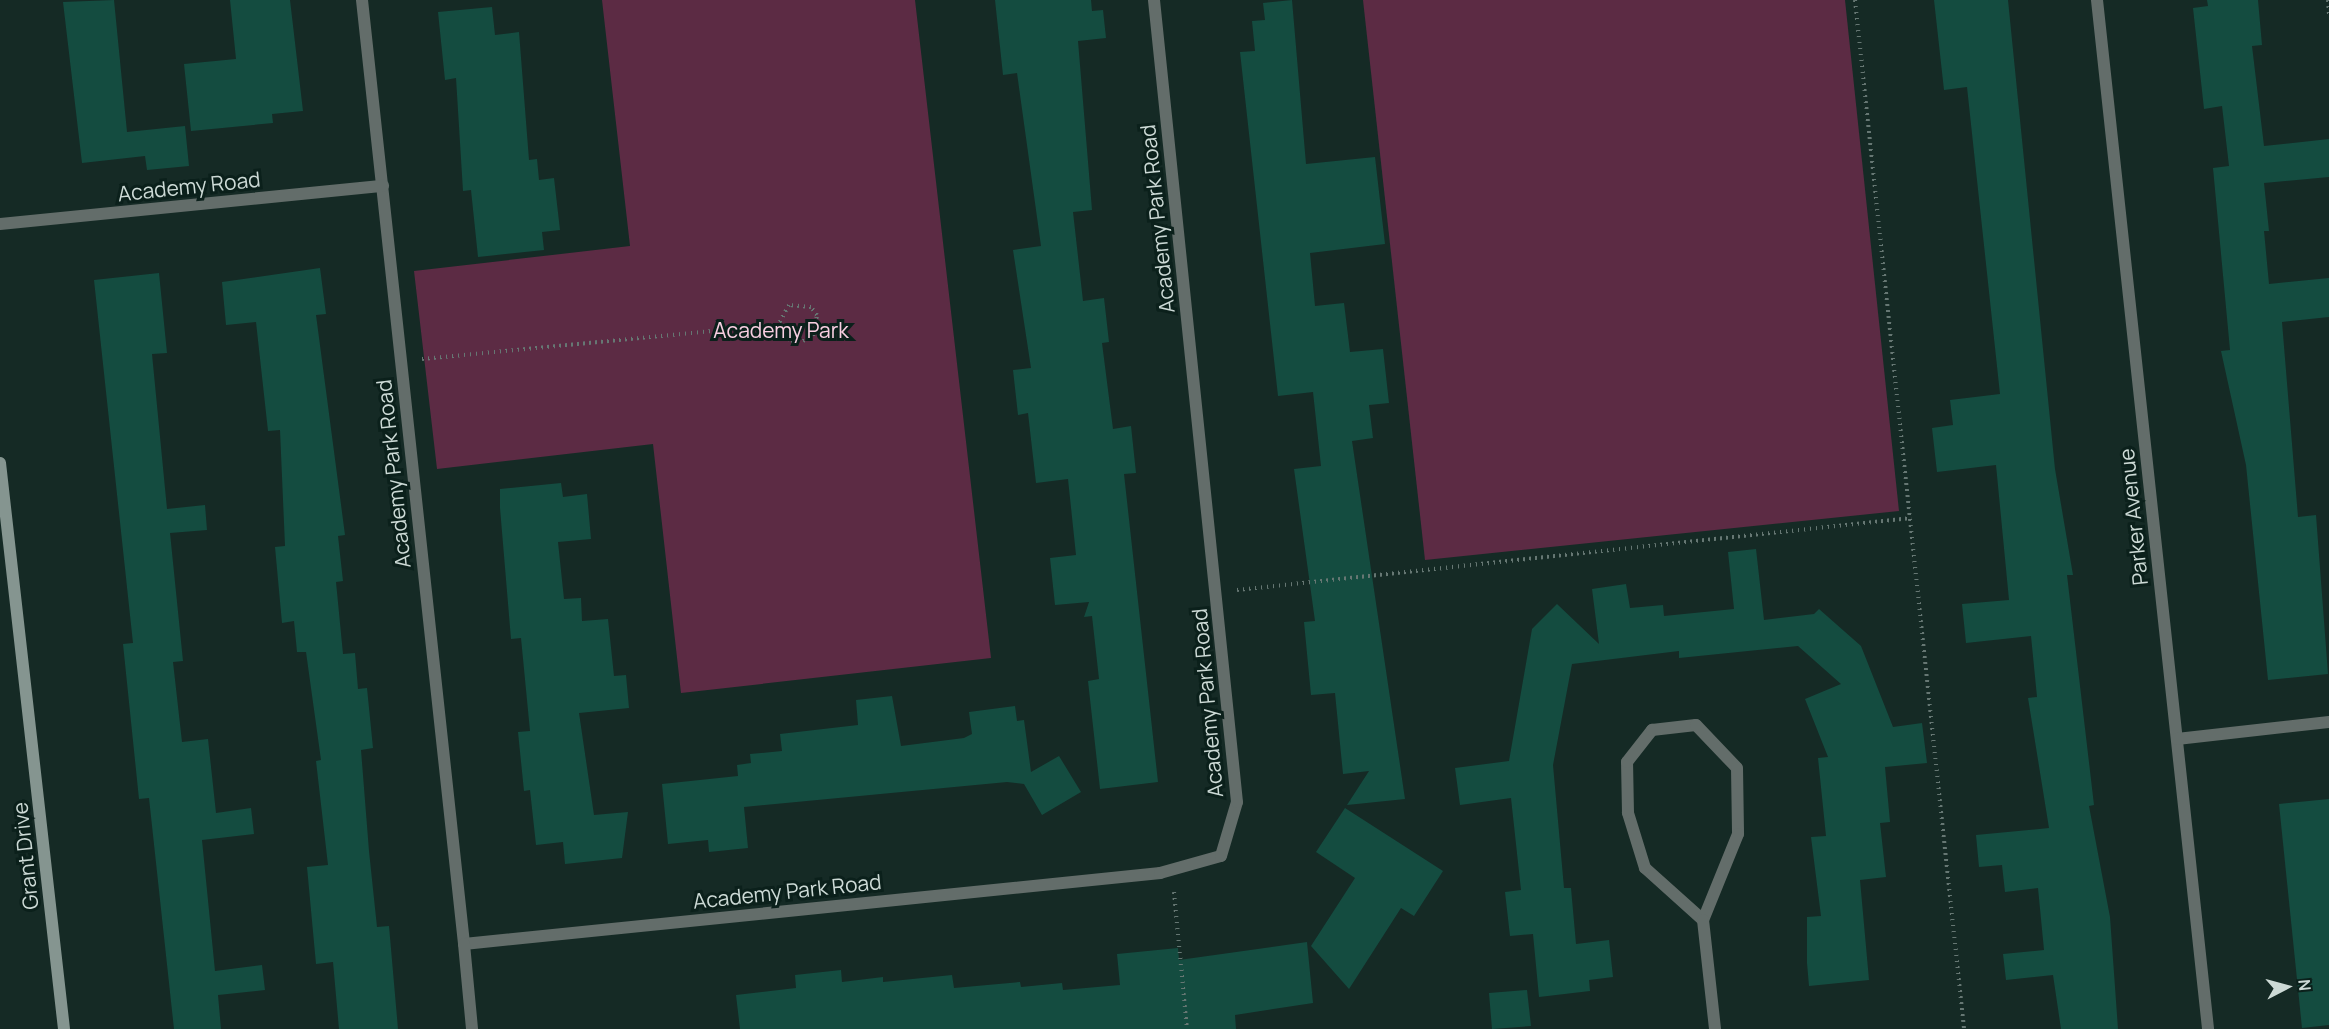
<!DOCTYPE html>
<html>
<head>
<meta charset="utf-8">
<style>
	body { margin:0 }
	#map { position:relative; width:2329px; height:1029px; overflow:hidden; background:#152a25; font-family:Manrope,sans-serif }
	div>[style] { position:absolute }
	.green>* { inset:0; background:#5c2b44 }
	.building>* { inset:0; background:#144c40 }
	.path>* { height:4px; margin-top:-2px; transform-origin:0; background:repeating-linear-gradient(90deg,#667773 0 1.5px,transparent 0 6px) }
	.street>* { height:12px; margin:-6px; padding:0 6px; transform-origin:6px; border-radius:6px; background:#636d6a }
	.secondary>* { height:12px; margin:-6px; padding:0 6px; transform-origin:6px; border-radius:6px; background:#859590 }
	span { translate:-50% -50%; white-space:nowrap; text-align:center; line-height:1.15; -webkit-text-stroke:6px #0b201b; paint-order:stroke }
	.street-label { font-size:21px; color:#cddad6 }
	.park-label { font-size:21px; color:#f9cfe2 }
	.north { position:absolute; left:2257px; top:957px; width:60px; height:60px; -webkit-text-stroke:4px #0b201b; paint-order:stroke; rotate:84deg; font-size:16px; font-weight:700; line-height:24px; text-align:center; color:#cddad6 }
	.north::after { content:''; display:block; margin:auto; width:21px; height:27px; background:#cddad6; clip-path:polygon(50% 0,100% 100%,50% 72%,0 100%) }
</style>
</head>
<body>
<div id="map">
	<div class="green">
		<div style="clip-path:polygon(602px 0,915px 0,991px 658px,681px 693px,653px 444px,437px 469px,414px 271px,630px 246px)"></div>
		<div style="clip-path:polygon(1363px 0,1845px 0,1899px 511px,1425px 560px)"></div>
	</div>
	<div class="building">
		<div style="clip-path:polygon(114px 0,127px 132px,185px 126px,189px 166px,147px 170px,145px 156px,82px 163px,63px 2px)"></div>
		<div style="clip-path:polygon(230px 0,290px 0,303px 111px,272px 114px,273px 123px,191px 131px,184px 64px,236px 59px)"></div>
		<div style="clip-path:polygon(995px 0,1091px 0,1092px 11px,1103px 10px,1106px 38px,1078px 41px,1092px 210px,1073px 212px,1083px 301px,1104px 298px,1109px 342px,1102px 343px,1113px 429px,1131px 426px,1136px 473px,1124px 474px,1158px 782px,1100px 789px,1088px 681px,1099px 679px,1092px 616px,1084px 617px,1089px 602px,1055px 605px,1050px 558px,1076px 555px,1068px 479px,1036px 483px,1028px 413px,1018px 415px,1013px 370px,1031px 368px,1013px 250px,1041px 246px,1017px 73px,1003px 75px)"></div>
		<div style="clip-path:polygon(1292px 0,1306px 164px,1375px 157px,1385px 244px,1310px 253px,1315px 306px,1344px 303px,1350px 352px,1383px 349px,1389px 403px,1369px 405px,1373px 438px,1352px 441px,1405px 799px,1347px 805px,1369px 771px,1343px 774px,1335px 693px,1311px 695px,1304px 622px,1315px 621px,1294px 469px,1321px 466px,1313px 392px,1278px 396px,1240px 52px,1255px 51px,1252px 21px,1265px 20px,1263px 3px)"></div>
		<div style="clip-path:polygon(1934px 0,2008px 0,2055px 469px,2073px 575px,2067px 575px,2094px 805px,2089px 806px,2110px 917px,2118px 1029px,2061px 1029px,2053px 975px,2006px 980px,2003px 954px,2044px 950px,2038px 888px,2005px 892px,2002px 865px,1979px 867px,1976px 835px,2049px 828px,2028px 698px,2037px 697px,2031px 636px,1966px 643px,1962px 604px,2009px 600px,1996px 465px,1937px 472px,1932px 428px,1953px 425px,1950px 400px,2000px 394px,1967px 87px,1944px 90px)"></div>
		<div style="clip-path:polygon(2207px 0,2258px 0,2262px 45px,2252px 46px,2264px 146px,2329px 139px,2329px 177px,2264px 183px,2269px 231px,2264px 231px,2269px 284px,2329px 278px,2329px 317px,2282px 322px,2298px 517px,2316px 515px,2328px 674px,2268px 680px,2246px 465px,2221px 351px,2230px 350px,2213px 168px,2229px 166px,2222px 106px,2204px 109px,2193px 8px,2208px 6px)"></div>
		<div style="clip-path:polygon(492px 7px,495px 35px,519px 32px,529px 160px,537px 159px,539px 180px,554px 178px,560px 230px,542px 232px,544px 250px,478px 257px,471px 190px,463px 191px,456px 78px,445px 80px,438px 12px)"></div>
		<div style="clip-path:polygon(320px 268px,326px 314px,316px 315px,345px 535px,338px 536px,343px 581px,336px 582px,343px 654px,355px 653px,358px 689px,367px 688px,373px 748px,361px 750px,369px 851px,377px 927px,389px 926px,398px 1029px,339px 1029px,333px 962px,316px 964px,307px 867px,328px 865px,316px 761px,321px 760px,306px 652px,297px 652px,294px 621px,282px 623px,275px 547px,285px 546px,280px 430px,268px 431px,256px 322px,226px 325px,222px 282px)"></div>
		<div style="clip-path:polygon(159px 273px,167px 353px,152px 354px,167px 509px,205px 505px,207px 530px,170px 533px,183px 661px,173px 662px,182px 742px,208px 739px,216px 813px,251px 808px,254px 834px,202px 840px,215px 971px,262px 965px,265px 990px,218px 995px,221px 1029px,174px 1029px,149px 798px,139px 799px,123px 644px,133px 643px,94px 280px)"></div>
		<div style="clip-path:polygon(561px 483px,563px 497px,587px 494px,591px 539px,558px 542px,564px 599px,581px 598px,582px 621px,608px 619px,614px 676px,626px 675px,629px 708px,579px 713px,594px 815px,628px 812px,622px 858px,565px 864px,563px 842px,536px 845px,530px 790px,524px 791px,518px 732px,530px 731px,521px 638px,511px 639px,500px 508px,500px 489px)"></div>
		<div style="clip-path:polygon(1756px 549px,1764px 620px,1814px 614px,1819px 609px,1861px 646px,1893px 727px,1922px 723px,1927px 763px,1885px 767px,1890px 822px,1880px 823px,1886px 877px,1860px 880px,1869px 980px,1809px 986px,1807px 963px,1807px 917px,1821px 916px,1811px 837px,1826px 836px,1818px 758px,1828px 757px,1805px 699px,1841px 684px,1798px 646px,1679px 658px,1679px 651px,1572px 664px,1553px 765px,1564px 888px,1571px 888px,1576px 944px,1609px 940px,1613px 977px,1589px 980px,1590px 991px,1539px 997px,1533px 934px,1510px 936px,1505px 892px,1521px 890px,1511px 798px,1460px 805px,1455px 768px,1509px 761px,1532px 629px,1557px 604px,1599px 644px,1592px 589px,1626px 584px,1630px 608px,1663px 605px,1664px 616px,1734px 609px,1728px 552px)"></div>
		<div style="clip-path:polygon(892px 696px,901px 746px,964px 738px,972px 734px,969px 712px,1015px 706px,1017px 721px,1024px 720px,1031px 772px,1059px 756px,1081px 792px,1042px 815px,1024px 784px,1007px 782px,744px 807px,748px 848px,709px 852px,708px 840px,668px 844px,662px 784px,738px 776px,737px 765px,751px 763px,750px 754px,782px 751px,780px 734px,858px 725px,856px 700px)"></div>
		<div style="clip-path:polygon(2329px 799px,2329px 1025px,2302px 1028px,2279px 804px)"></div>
		<div style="clip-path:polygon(1345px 808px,1443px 871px,1414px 916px,1401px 908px,1349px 989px,1311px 946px,1355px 878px,1316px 852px)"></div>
		<div style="clip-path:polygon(1307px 942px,1313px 1003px,1235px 1015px,1236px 1029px,740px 1029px,736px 995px,796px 988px,795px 975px,841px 970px,842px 982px,883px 977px,883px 982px,952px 975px,954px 988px,1020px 982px,1021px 987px,1062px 983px,1063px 990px,1120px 985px,1117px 954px,1178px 948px,1179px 960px)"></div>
		<div style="clip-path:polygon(1527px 990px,1531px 1026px,1492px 1029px,1489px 993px)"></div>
	</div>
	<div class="path">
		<div style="left:1855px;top:0;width:1035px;rotate:83.95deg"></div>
		<div style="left:2328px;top:0;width:14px;rotate:86deg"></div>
		<div style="left:422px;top:359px;width:358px;rotate:-5.5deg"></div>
		<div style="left:778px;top:325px;width:21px;rotate:51deg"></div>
		<div style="left:791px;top:341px;width:12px"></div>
		<div style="left:803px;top:341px;width:11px;rotate:-27deg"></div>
		<div style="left:813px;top:336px;width:21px;rotate:-79deg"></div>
		<div style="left:817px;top:315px;width:10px;rotate:-127deg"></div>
		<div style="left:811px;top:307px;width:22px;rotate:-175deg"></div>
		<div style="left:789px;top:305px;width:23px;rotate:119deg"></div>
		<div style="left:1237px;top:590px;width:678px;rotate:-6.1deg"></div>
		<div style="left:1174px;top:892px;width:138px;rotate:84.6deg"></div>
	</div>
	<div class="street">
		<div style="left:362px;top:0;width:949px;rotate:83.83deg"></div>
		<div style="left:464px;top:944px;width:700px;rotate:-5.82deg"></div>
		<div style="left:1160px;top:873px;width:63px;rotate:-15.6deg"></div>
		<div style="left:1221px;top:856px;width:56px;rotate:-73.5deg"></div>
		<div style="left:1237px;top:802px;width:806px;rotate:-95.91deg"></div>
		<div style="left:2097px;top:0;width:1035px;rotate:83.84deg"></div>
		<div style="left:0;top:224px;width:385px;rotate:-5.7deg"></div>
		<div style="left:2177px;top:739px;width:153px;rotate:-6.4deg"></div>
		<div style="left:1703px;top:920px;width:78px;rotate:-138.1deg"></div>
		<div style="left:1645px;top:868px;width:58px;rotate:-107.2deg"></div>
		<div style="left:1628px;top:813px;width:51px;rotate:-91.1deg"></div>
		<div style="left:1627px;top:762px;width:41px;rotate:-52deg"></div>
		<div style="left:1652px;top:730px;width:44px;rotate:-6.5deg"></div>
		<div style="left:1696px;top:725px;width:59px;rotate:46.4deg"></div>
		<div style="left:1737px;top:768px;width:66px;rotate:89.1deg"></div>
		<div style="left:1738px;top:834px;width:93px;rotate:112.1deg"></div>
		<div style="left:1703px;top:920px;width:110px;rotate:83.7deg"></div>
		<div style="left:464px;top:944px;width:85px;rotate:84.6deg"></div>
	</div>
	<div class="secondary">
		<div style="left:0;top:463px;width:570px;rotate:83.55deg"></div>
	</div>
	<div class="street-label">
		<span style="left:189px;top:186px;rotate:-6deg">Academy Road</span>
		<span style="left:1157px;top:219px;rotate:-96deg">Academy Park Road</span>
		<span style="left:393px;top:474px;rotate:-96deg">Academy Park Road</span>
		<span style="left:2133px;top:517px;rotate:-96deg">Parker Avenue</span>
		<span style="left:1207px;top:703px;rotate:-95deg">Academy Park Road</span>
		<span style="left:25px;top:856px;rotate:-96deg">Grant Drive</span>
		<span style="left:787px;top:891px;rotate:-6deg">Academy Park Road</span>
	</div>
	<div class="park-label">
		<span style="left:781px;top:330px">Academy Park</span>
	</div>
	<div class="north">N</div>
</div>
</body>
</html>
